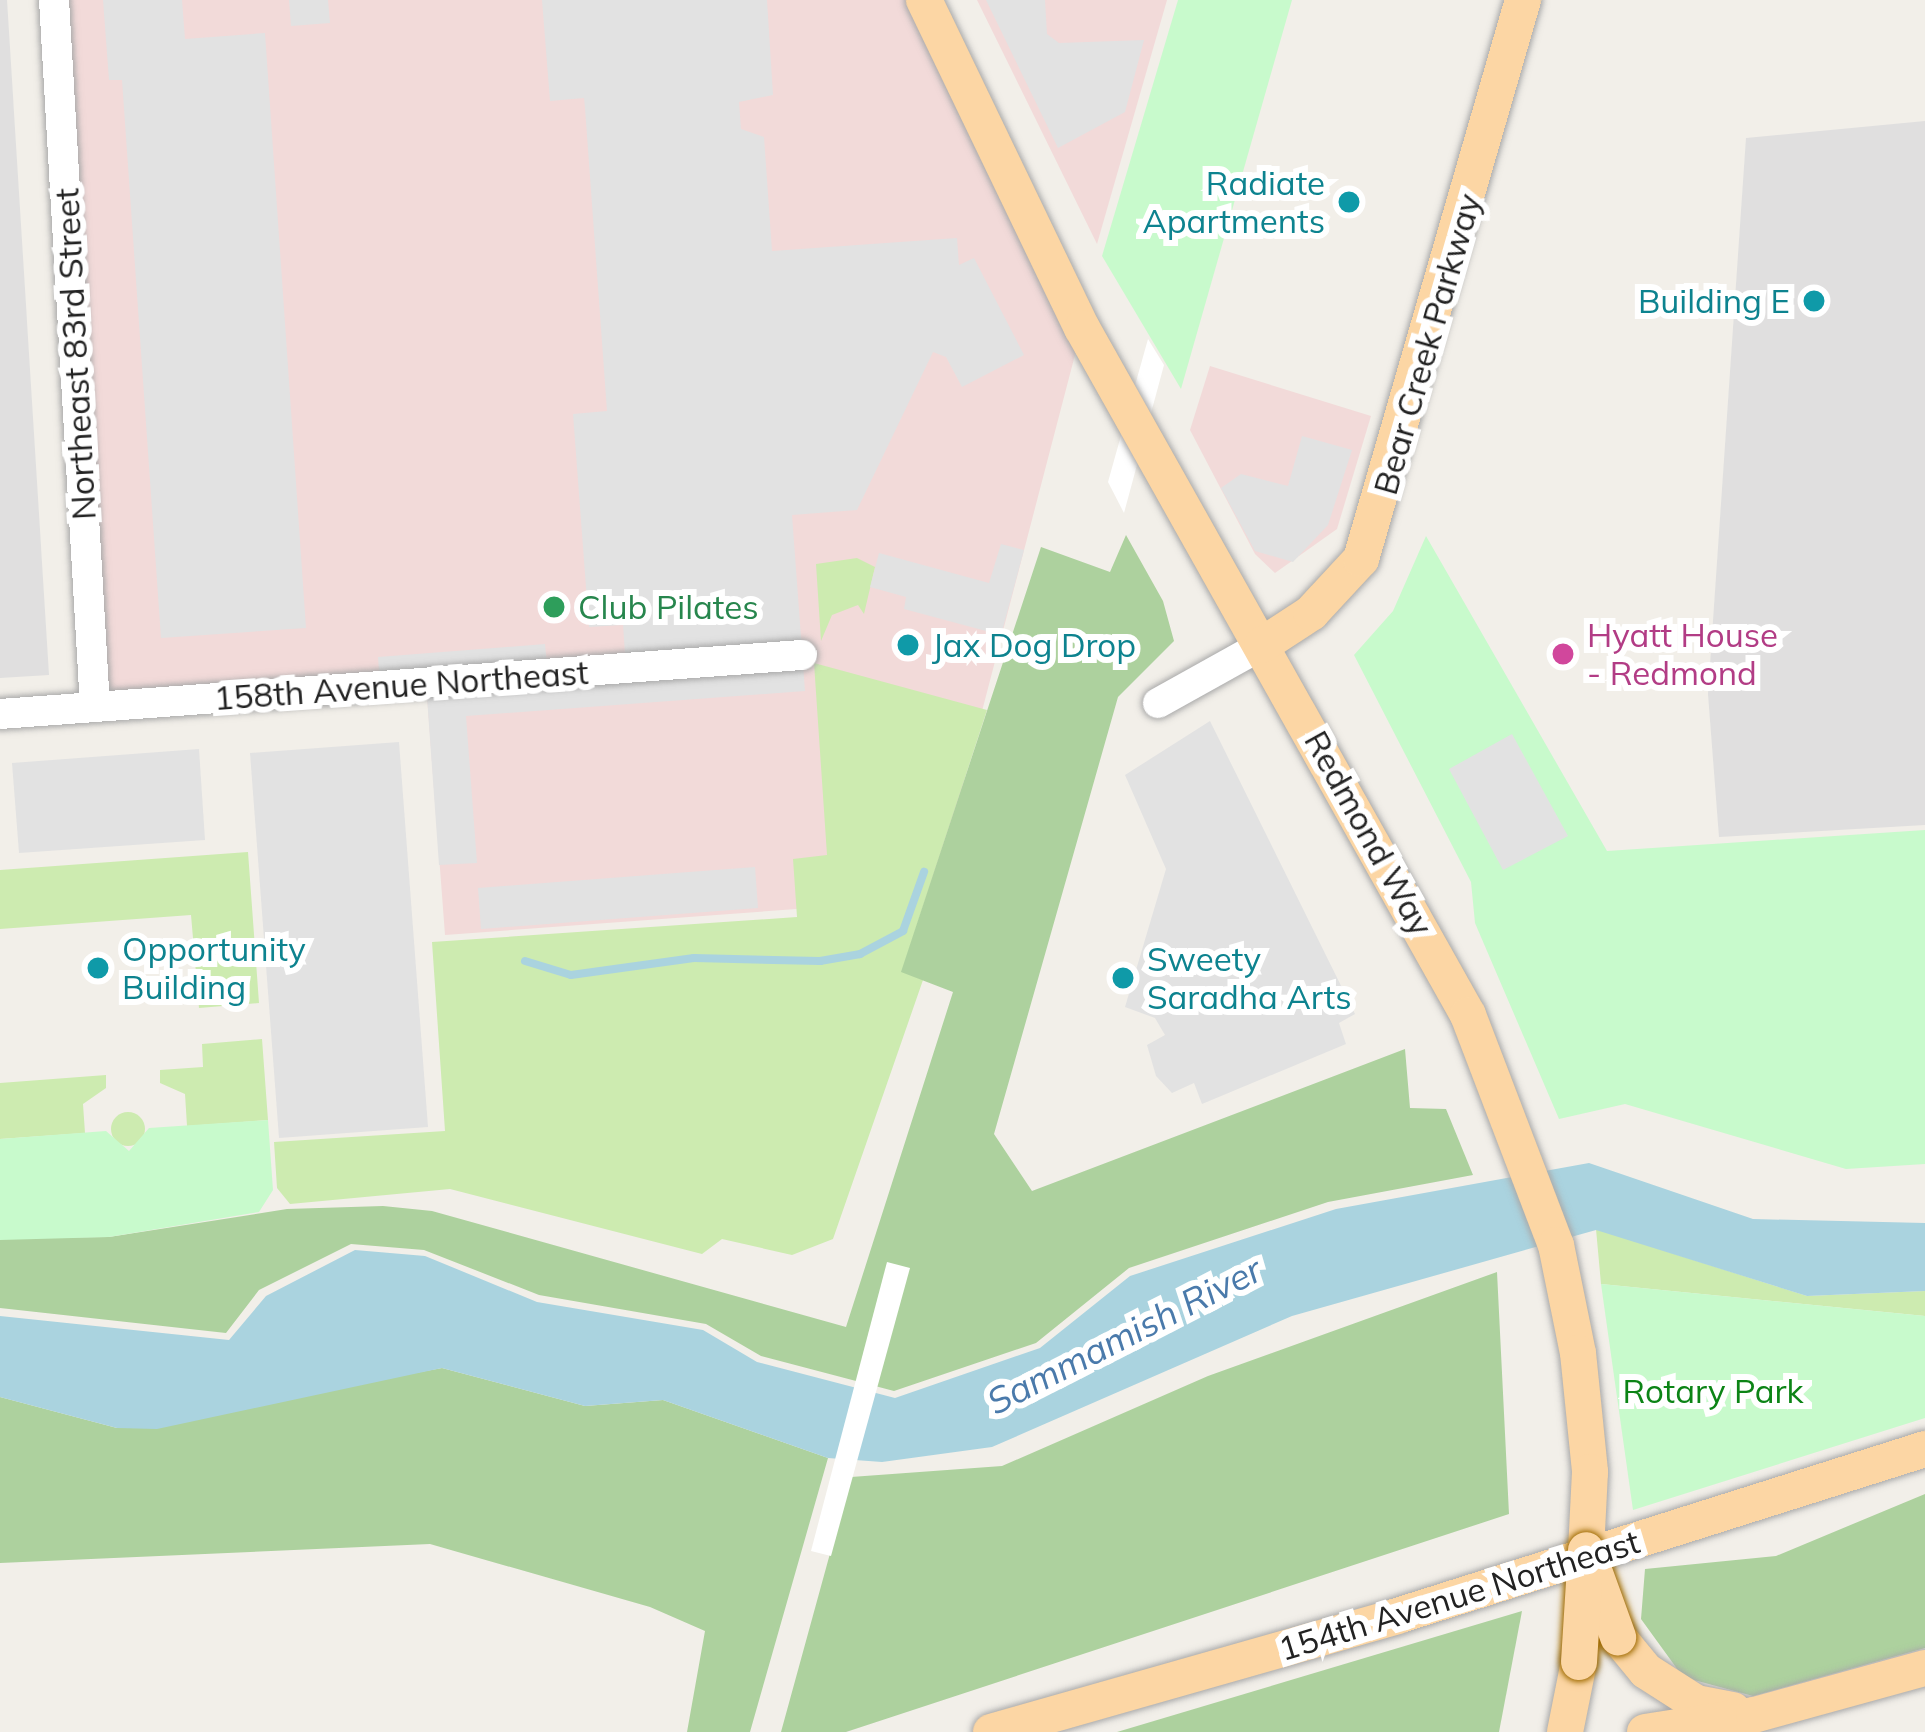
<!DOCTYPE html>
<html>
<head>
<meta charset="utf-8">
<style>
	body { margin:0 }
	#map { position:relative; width:1925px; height:1732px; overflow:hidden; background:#f2efe9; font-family:Mulish,sans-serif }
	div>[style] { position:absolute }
	.residential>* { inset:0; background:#e0dfdf }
	.commercial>* { inset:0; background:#f2dad9 }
	.grass>* { inset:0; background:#cdebb0 }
	.round { border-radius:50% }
	.forest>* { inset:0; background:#add19e }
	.park>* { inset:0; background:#c8facc }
	.parking>* { inset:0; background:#e2e2e2 }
	.water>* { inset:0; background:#aad3df }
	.pier>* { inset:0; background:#fff }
	.stream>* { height:8px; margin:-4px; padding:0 4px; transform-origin:4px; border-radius:4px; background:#aad3df }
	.roads { filter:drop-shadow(0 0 3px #a9a9a9) drop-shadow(0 0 3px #a9a9a9) }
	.minor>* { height:30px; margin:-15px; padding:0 15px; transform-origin:15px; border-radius:15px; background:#fff }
	.major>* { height:36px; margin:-18px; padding:0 18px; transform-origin:18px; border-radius:18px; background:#fcd6a4 }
	.bridges { filter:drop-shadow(0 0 3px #a06b00) drop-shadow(0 0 3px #a06b00) }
	.major-bridge>* { height:36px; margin:-18px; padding:0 18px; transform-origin:18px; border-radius:18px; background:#fcd6a4 }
	.dots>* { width:33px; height:33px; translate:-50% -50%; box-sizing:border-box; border:6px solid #fff; border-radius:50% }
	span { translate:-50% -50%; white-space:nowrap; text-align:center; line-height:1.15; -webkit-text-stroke:12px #fff; paint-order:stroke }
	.culture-label { font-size:33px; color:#0d838f }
	.right { translate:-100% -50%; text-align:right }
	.left { translate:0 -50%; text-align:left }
	.street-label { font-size:33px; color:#222 }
	.leisure-label { font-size:33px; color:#27864d }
	.hotel-label { font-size:33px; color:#b23c85 }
	.park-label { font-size:33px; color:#0c8416 }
	.water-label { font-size:36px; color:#4a7aab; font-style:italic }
</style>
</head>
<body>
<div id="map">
	<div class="residential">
		<div style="clip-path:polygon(0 0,7px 0,49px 675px,0 678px)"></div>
		<div style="clip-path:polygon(1925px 121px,1925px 825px,1719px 837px,1708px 694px,1746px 138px)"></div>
	</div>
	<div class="commercial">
		<div style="clip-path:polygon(54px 0,924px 0,1082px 328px,933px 899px,445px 935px,426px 683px,95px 707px)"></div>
		<div style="clip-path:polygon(977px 0,1167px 0,1097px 244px)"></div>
		<div style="clip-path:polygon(1210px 366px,1371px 416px,1337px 529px,1275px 573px,1255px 554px,1190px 430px)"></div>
	</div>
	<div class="grass">
		<div style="clip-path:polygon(857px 558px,875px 567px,864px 614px,858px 605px,832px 615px,821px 641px,816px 564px)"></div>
		<div style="clip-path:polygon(814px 663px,987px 710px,902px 971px,923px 980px,833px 1239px,792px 1255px,722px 1239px,702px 1254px,450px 1189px,290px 1204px,277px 1188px,274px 1142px,445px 1131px,432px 942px,797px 917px,793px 859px,827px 855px)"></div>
		<div style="clip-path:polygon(248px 852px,259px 1003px,199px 1008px,191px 915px,0 929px,0 870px)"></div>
		<div style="clip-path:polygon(262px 1039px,268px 1120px,187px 1126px,185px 1094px,160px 1083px,160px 1070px,203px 1067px,202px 1044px)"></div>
		<div style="clip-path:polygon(106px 1075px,106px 1088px,83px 1104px,85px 1133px,0 1139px,0 1083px)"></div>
		<div class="round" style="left:111px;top:1112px;width:34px;height:34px"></div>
		<div style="clip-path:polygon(1596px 1229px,1807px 1296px,1925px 1291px,1925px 1316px,1601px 1284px)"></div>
	</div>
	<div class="forest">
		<div style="clip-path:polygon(1126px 535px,1163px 601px,1174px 641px,1118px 697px,994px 1134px,1032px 1191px,1405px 1049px,1410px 1108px,1446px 1109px,1473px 1175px,1328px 1202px,1129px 1268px,1036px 1343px,894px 1391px,761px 1356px,706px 1324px,539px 1295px,424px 1250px,351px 1244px,259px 1290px,226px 1333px,0 1308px,0 1238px,109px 1237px,287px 1209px,383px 1206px,432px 1211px,846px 1327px,953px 992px,901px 972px,1041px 547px,1110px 572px)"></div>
		<div style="clip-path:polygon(1497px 1272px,1509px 1514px,846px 1732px,781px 1732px,851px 1477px,1002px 1466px,1208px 1376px)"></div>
		<div style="clip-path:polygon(442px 1368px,585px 1406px,663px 1400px,828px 1458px,750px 1732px,687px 1732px,705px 1631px,650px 1607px,430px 1544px,0 1563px,0 1397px,117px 1428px)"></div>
		<div style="clip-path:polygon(1925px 1494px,1925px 1648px,1753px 1696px,1683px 1677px,1641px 1619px,1645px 1569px,1776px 1556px)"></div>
		<div style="clip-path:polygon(1522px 1611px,1499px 1732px,1117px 1732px)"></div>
	</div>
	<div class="park">
		<div style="clip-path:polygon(1178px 0,1292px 0,1181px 389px,1102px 256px)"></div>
		<div style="clip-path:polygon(1426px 536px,1607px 851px,1925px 830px,1925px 1164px,1846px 1169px,1625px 1104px,1559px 1119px,1475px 923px,1471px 882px,1354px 655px,1393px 611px)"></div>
		<div style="clip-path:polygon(268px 1120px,273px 1190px,259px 1212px,109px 1237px,0 1240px,0 1139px,106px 1131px,129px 1151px,149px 1128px)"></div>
		<div style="clip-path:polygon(1601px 1284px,1925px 1316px,1925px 1418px,1633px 1510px)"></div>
	</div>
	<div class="parking">
		<div style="clip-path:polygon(103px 0,182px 0,185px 39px,265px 33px,306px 628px,161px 638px,122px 80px,109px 80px)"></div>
		<div style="clip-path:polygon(289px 0,328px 0,330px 23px,291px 26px)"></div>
		<div style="clip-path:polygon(542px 0,767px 0,773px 95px,739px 102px,741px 129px,764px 137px,772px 251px,957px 238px,959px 265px,974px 258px,1024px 355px,962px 387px,946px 357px,933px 352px,857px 510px,792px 515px,805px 691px,466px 716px,477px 863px,439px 865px,426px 683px,380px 686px,378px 657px,545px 644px,548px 674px,626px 668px,623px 625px,589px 627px,573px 414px,607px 411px,585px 108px,584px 98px,550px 101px)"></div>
		<div style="clip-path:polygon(986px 0,1045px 0,1047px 34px,1059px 43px,1144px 40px,1125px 112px,1058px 148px)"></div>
		<div style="clip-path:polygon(1302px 436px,1352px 450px,1328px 525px,1293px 562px,1255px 551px,1221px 488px,1241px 474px,1288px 486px)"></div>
		<div style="clip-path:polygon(1001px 544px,1024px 550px,1001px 635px,904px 609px,906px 597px,870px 587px,879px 553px,989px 583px)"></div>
		<div style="clip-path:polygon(1210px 721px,1355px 1014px,1339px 1023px,1346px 1044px,1202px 1104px,1194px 1083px,1172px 1093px,1156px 1076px,1147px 1045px,1165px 1035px,1155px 1018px,1125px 1007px,1166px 869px,1125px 775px)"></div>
		<div style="clip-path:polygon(1512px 734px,1568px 836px,1503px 870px,1449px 769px)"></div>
		<div style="clip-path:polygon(399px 742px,428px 1127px,279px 1138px,250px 753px)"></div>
		<div style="clip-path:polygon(199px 749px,205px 840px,19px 853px,12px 763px)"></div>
		<div style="clip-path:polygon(755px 867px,758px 908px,481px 929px,478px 888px)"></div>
	</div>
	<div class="water">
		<div style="clip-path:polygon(1589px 1163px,1753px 1219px,1925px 1223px,1925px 1291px,1807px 1296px,1596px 1230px,1292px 1316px,992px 1447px,882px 1462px,828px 1458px,663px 1400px,585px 1406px,442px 1368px,157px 1429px,117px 1428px,0 1397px,0 1316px,229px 1340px,266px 1296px,355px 1250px,425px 1256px,537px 1302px,703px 1330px,757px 1362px,895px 1398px,1040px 1348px,1130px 1276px,1336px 1209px)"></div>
	</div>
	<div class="pier">
		<div style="clip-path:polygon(1148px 339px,1164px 365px,1124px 513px,1108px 482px)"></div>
		<div style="clip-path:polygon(887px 1262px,910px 1268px,831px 1556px,811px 1551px)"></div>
	</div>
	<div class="stream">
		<div style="left:525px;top:961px;width:48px;rotate:16.9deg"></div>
		<div style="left:571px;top:975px;width:124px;rotate:-7.9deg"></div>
		<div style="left:694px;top:958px;width:126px;rotate:1.4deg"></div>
		<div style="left:820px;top:961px;width:41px;rotate:-9.9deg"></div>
		<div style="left:860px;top:954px;width:49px;rotate:-28.1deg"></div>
		<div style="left:903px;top:931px;width:63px;rotate:-70.4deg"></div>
	</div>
	<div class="roads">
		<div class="minor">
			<div style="left:54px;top:0;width:708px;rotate:86.68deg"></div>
			<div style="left:1158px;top:703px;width:119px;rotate:-29.1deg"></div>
			<div style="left:0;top:714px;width:804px;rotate:-4.21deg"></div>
		</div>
		<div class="major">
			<div style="left:924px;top:0;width:364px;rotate:64.3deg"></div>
			<div style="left:1082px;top:328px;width:788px;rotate:60.67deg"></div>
			<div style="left:1468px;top:1015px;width:246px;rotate:69.1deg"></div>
			<div style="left:1556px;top:1245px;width:110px;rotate:78.5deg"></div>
			<div style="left:1578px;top:1353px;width:120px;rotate:84.2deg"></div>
			<div style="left:1590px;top:1472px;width:78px;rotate:92.9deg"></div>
			<div style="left:1262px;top:645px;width:59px;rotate:-33.1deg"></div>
			<div style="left:1311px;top:613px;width:74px;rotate:-47.2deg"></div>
			<div style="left:1361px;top:559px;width:582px;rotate:-73.84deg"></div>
			<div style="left:1618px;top:1637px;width:44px;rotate:50.5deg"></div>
			<div style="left:1646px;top:1671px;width:59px;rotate:32.6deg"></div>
			<div style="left:1696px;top:1703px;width:38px;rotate:11deg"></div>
			<div style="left:991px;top:1732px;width:422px;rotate:-15.9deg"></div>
			<div style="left:1397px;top:1616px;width:554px;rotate:-17.55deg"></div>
			<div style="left:1565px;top:1732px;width:71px;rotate:-78.7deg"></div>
			<div style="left:1645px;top:1732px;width:110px;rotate:-8.9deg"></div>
			<div style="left:1754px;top:1715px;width:177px;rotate:-15.4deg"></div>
		</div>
	</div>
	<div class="bridges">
		<div class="major-bridge">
			<div style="left:1592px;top:1565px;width:77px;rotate:70.1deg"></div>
			<div style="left:1579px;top:1662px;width:112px;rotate:-86.4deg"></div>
		</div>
	</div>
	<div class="dots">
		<div style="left:1349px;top:202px;background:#0f9aa8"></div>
		<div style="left:1814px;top:301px;background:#0f9aa8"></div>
		<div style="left:554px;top:607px;background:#2e9e5b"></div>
		<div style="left:908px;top:645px;background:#0f9aa8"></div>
		<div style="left:1563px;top:654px;background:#d1479c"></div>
		<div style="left:98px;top:968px;background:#0f9aa8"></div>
		<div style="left:1123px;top:978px;background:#0f9aa8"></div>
	</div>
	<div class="culture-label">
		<span class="right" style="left:1325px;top:202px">Radiate<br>Apartments</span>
		<span class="right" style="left:1790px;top:301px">Building E</span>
		<span class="left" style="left:932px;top:645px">Jax Dog Drop</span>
		<span class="left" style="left:122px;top:968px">Opportunity<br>Building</span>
		<span class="left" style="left:1147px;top:978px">Sweety<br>Saradha Arts</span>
	</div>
	<div class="street-label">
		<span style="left:1427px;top:344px;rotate:-74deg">Bear Creek Parkway</span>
		<span style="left:75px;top:354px;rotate:-93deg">Northeast 83rd Street</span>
		<span style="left:401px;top:685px;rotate:-4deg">158th Avenue Northeast</span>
		<span style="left:1369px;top:833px;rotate:61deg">Redmond Way</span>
		<span style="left:1459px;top:1595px;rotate:-17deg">154th Avenue Northeast</span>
	</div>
	<div class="leisure-label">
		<span class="left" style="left:578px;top:607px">Club Pilates</span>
	</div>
	<div class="hotel-label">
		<span class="left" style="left:1587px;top:654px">Hyatt House<br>- Redmond</span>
	</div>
	<div class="park-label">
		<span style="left:1713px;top:1391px">Rotary Park</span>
	</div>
	<div class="water-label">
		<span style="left:1124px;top:1335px;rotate:-27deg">Sammamish River</span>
	</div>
</div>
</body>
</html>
